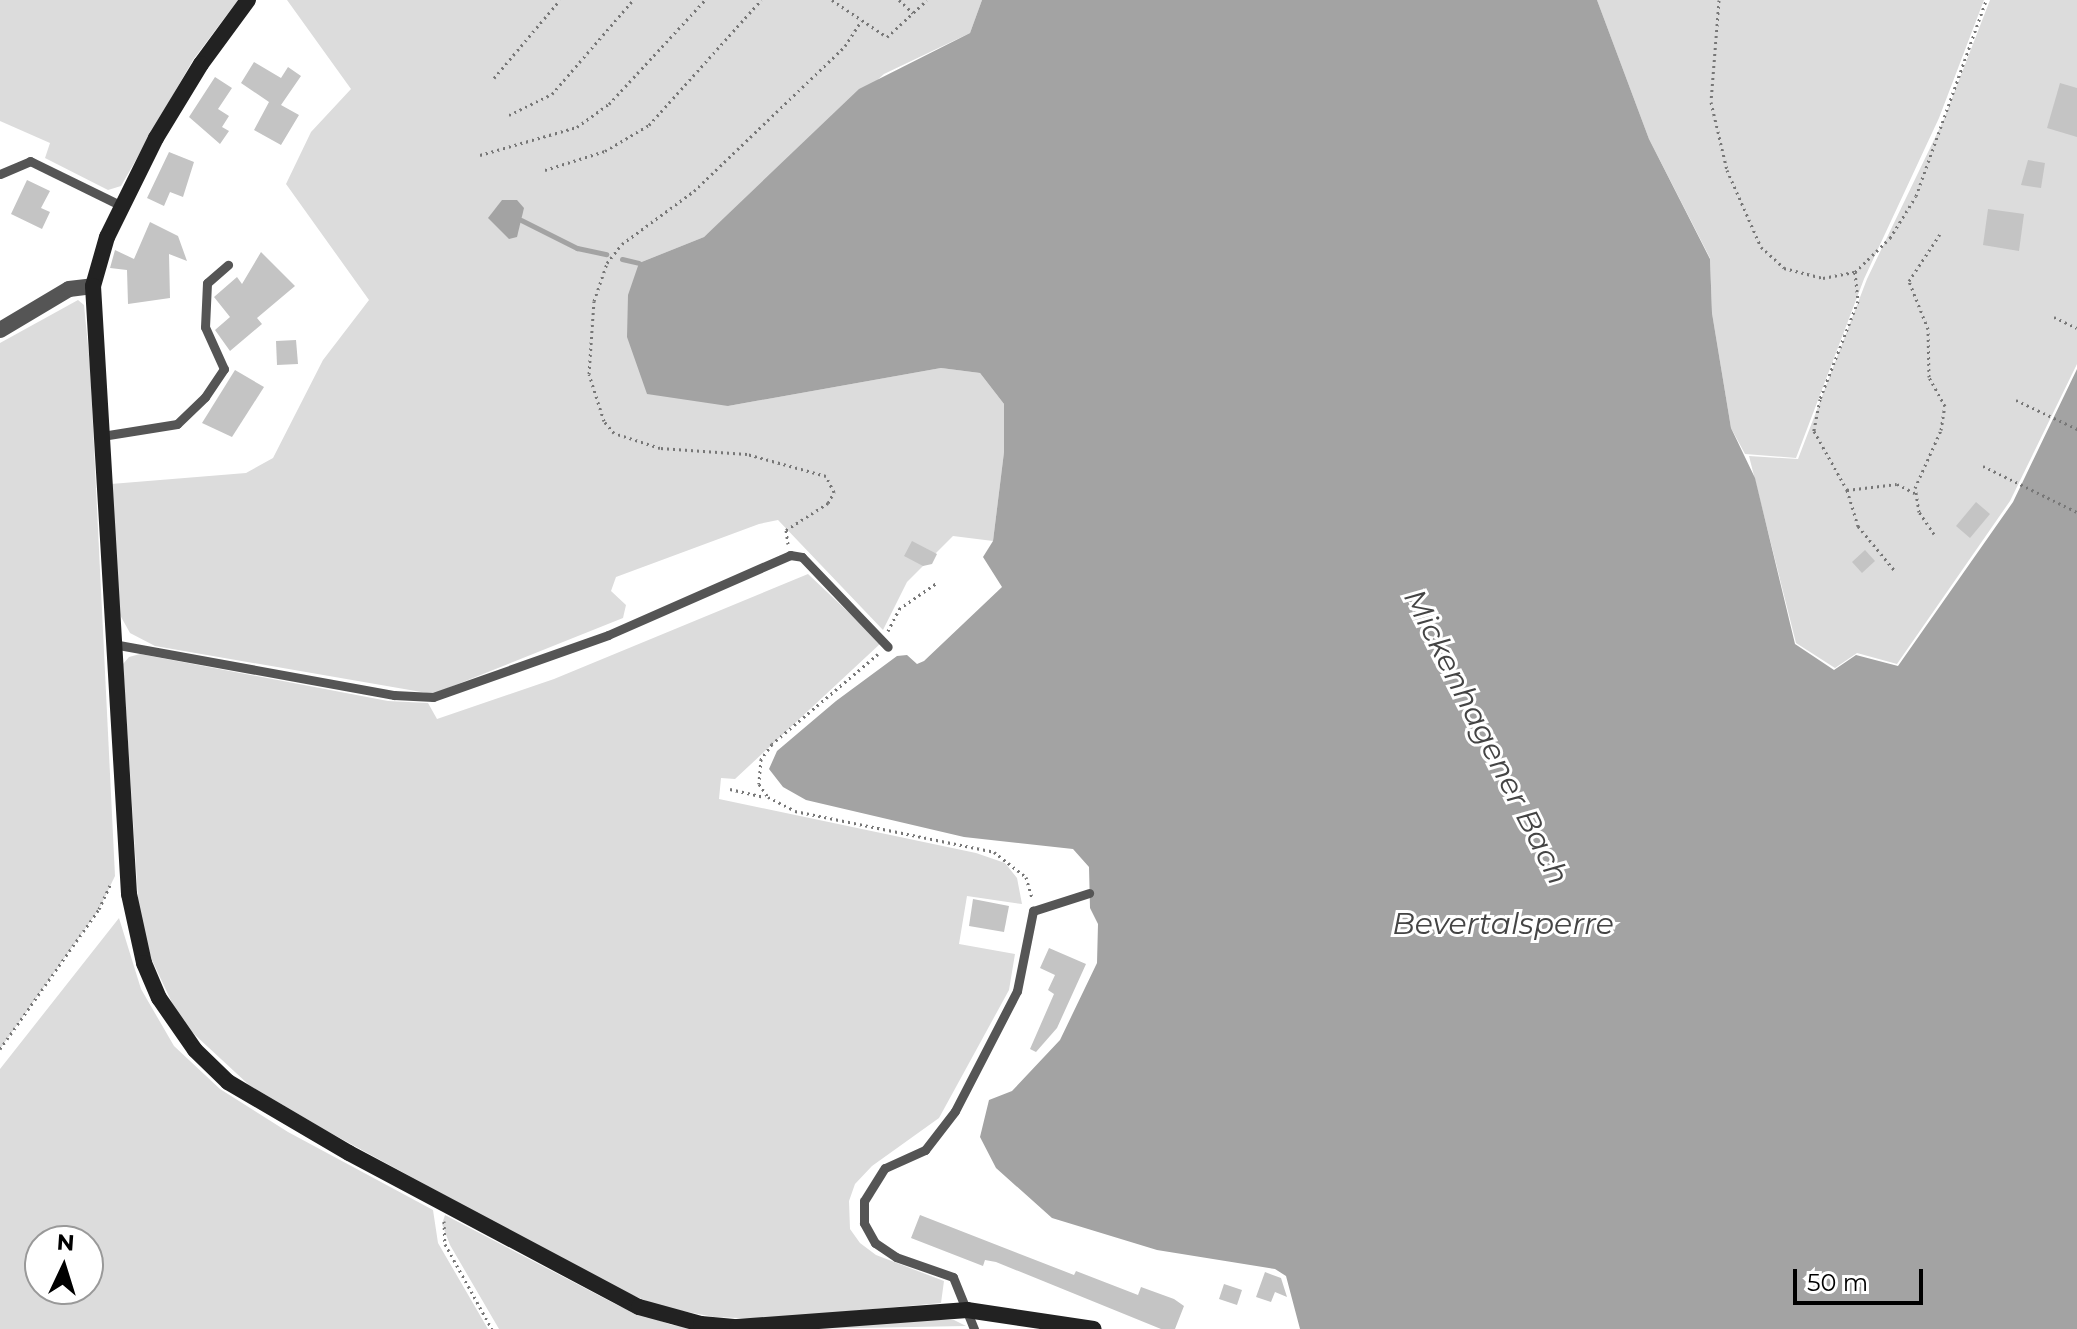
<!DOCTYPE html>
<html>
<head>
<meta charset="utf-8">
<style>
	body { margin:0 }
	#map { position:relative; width:2077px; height:1329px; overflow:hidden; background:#fff; font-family:Montserrat,sans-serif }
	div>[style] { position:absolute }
	.green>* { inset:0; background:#dcdcdc }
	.water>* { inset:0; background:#a3a3a3 }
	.stream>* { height:5px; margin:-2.5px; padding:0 2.5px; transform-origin:2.5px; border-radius:2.5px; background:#a3a3a3 }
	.building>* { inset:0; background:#c4c4c4 }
	.path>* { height:3px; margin-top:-1.5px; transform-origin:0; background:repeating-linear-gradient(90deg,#777 0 2px,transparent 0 6px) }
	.lane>* { height:9px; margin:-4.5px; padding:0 4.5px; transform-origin:4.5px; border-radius:4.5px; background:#555 }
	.street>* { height:16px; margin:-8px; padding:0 8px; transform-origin:8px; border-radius:8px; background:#555 }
	.secondary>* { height:16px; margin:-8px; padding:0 8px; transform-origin:8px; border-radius:8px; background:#222 }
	span { translate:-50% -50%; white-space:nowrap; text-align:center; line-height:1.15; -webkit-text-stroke:6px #fff; paint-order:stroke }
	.water-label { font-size:30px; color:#444; font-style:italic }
	.north { position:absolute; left:24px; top:1225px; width:80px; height:80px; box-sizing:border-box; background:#fff; border:2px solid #999; border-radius:50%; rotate:4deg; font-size:22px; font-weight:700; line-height:32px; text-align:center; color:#000 }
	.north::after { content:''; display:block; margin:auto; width:28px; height:36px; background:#000; clip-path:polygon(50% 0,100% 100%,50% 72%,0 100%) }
	.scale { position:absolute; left:1793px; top:1269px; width:130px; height:36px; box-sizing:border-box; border:4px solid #000; border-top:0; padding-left:10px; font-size:24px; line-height:28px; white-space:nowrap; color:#000; -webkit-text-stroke:6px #fff; paint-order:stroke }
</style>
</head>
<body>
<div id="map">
	<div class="green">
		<div style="clip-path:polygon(0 0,238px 0,193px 60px,121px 186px,108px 190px,45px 158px,50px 143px,0 121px)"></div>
		<div style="clip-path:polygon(287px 0,982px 0,970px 33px,884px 74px,704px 237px,639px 263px,728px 406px,941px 368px,980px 373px,1004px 404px,1004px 452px,993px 541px,953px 536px,907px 582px,883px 630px,778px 520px,759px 524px,616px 577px,611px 591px,626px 605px,623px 618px,433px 694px,155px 646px,130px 633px,120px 615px,111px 484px,246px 473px,273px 458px,323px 360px,369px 300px,286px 184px,311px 132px,351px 89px)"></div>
		<div style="clip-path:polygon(1597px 0,1984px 0,1939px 118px,1864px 279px,1796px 458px,1745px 454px,1731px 428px,1712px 313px,1710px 258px,1649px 139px)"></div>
		<div style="clip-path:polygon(1990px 0,2077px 0,2077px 364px,2010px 501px,1897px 664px,1857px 653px,1835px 668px,1796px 643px,1749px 456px,1798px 459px,1867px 279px,1944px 119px)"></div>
		<div style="clip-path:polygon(78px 300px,84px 305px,90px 366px,115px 876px,99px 909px,0 1049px,0 343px)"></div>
		<div style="clip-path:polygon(808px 574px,881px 643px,735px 779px,721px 778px,719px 799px,976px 853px,1005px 863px,1017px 878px,1022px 904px,967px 896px,959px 944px,1015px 954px,1009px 990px,939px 1118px,872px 1166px,855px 1184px,849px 1201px,850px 1229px,860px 1243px,876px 1255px,944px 1281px,941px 1303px,763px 1319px,714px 1317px,661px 1307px,613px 1287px,327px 1131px,249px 1085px,181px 1022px,151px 958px,139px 913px,123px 664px,129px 657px,140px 654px,388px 701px,428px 703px,437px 719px,554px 679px)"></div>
		<div style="clip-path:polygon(evenodd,119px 918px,141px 989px,174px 1046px,220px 1089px,288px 1132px,433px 1210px,438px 1243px,488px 1329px,0 1329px,0 1069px,119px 918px,40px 1241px,88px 1241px,88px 1289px,40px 1289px,40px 1241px)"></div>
		<div style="clip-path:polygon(445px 1215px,619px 1306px,672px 1325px,704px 1329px,499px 1329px,450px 1245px,442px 1224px)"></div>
		<div style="clip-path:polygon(929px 1320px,954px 1320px,966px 1326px,802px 1329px)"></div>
	</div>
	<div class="water">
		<div style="clip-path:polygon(982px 0,1597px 0,1649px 139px,1710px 259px,1712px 313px,1731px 428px,1755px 478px,1795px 644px,1834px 670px,1856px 655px,1898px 666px,2013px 502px,2077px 369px,2077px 1329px,1300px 1329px,1286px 1276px,1275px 1269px,1157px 1250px,1052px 1218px,996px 1168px,980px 1137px,989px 1100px,1012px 1091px,1060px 1040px,1097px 963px,1098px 924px,1090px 908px,1089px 867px,1073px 849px,964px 837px,806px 800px,783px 787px,769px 769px,777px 751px,836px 701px,897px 656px,907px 655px,917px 664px,924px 661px,1002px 587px,983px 557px,993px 541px,1004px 452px,1004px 404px,980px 373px,941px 368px,728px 406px,647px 394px,627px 337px,628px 295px,639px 263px,704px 237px,859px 89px,970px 33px)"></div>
		<div style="clip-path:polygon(502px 200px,517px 200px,524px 208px,517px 237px,509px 239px,488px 218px)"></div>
	</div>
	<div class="stream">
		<div style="left:521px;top:220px;width:63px;rotate:26.6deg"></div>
		<div style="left:577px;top:248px;width:30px;rotate:12deg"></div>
		<div style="left:622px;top:259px;width:17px;rotate:13deg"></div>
	</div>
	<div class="building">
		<div style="clip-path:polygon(254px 62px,281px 78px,288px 67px,301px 76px,281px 105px,299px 115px,281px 145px,254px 130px,269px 102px,241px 83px)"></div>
		<div style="clip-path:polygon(215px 77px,232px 88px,218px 109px,229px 116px,222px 127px,229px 131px,220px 144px,189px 117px)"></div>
		<div style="clip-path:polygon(2060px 83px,2077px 88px,2077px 137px,2047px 128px)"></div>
		<div style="clip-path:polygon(169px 152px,194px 162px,183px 197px,170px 192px,164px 206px,147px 198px)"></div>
		<div style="clip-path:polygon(2028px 160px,2045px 163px,2041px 188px,2021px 185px)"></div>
		<div style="clip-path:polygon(27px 180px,50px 191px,41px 208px,50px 212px,42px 229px,11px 214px)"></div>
		<div style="clip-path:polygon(1988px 209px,2024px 214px,2019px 251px,1983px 245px)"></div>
		<div style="clip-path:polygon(150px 222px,178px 236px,187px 261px,169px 254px,170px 298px,128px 304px,127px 270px,110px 268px,115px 250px,134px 259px)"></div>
		<div style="clip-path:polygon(261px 252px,295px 286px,257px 318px,262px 324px,230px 351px,215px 330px,230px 317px,214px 297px,237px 277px,242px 284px)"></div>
		<div style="clip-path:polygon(296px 340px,298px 364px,277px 365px,276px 341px)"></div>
		<div style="clip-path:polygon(235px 370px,264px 387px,232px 437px,202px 423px)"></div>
		<div style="clip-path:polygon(1976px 502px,1990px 514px,1970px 538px,1956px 526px)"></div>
		<div style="clip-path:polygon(912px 541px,937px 554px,932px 564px,923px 566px,904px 556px)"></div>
		<div style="clip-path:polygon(1865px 550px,1875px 561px,1862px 573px,1852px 562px)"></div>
		<div style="clip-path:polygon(973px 899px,1009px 906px,1004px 932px,969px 926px)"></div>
		<div style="clip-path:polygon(1049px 948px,1086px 964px,1057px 1028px,1036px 1052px,1030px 1049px,1054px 994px,1048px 990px,1055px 975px,1040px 968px)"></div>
		<div style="clip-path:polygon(920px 1215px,1074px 1275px,1076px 1271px,1138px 1295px,1141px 1287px,1174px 1299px,1184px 1306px,1175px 1329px,1161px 1329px,996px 1262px,985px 1260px,983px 1266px,911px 1238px)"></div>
		<div style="clip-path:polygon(1265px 1272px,1281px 1278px,1287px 1297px,1275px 1292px,1271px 1302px,1256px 1297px)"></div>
		<div style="clip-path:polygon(1224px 1284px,1242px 1290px,1237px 1305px,1219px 1299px)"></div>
	</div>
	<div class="path">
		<div style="left:832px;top:0;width:66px;rotate:33.9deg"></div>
		<div style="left:887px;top:37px;width:54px;rotate:-42.8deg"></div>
		<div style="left:899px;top:0;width:19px;rotate:43deg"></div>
		<div style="left:1719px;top:0;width:102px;rotate:94.5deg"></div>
		<div style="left:1711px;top:102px;width:70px;rotate:76.8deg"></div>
		<div style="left:1727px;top:170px;width:84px;rotate:66.2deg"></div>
		<div style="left:1761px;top:247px;width:31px;rotate:42deg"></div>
		<div style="left:1784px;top:268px;width:40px;rotate:14.4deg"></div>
		<div style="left:1823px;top:278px;width:33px;rotate:-11deg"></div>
		<div style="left:1855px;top:272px;width:49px;rotate:-44.2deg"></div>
		<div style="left:1890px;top:238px;width:49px;rotate:-58.2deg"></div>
		<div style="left:1916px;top:196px;width:208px;rotate:-70.3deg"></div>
		<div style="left:494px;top:78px;width:102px;rotate:-49.8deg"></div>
		<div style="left:509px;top:115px;width:48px;rotate:-26deg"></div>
		<div style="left:552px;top:94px;width:124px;rotate:-49.2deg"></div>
		<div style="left:480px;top:155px;width:101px;rotate:-16.1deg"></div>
		<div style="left:577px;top:127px;width:39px;rotate:-36deg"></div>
		<div style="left:609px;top:104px;width:142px;rotate:-47.3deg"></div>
		<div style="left:545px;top:170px;width:63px;rotate:-17.6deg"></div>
		<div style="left:605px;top:151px;width:51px;rotate:-30.6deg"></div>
		<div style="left:649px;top:125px;width:168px;rotate:-48.1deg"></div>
		<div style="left:1855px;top:272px;width:29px;rotate:84deg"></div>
		<div style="left:1858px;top:301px;width:105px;rotate:111.2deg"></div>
		<div style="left:1820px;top:399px;width:33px;rotate:101deg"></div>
		<div style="left:1814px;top:431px;width:68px;rotate:60.8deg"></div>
		<div style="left:1847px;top:490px;width:38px;rotate:73deg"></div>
		<div style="left:1858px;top:526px;width:58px;rotate:50.6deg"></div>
		<div style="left:2054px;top:317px;width:25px;rotate:26deg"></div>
		<div style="left:2016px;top:400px;width:68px;rotate:25.4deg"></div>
		<div style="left:1983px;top:466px;width:105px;rotate:26.1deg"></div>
		<div style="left:1847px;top:490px;width:50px;rotate:-6.8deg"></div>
		<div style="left:1897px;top:484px;width:20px;rotate:27deg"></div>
		<div style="left:1934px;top:534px;width:27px;rotate:-124deg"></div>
		<div style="left:1919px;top:512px;width:24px;rotate:-99deg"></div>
		<div style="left:1915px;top:488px;width:64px;rotate:-65.9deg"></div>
		<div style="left:1941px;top:430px;width:24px;rotate:-81deg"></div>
		<div style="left:1945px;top:406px;width:33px;rotate:-119deg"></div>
		<div style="left:1929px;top:377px;width:48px;rotate:-91.2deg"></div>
		<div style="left:1928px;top:329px;width:52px;rotate:-111.6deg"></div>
		<div style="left:1909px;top:281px;width:56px;rotate:-56.6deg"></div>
		<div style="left:788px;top:544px;width:14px;rotate:-98deg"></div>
		<div style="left:786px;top:530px;width:50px;rotate:-32.7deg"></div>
		<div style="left:828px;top:503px;width:13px;rotate:-61deg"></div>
		<div style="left:834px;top:492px;width:18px;rotate:-117deg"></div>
		<div style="left:826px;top:476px;width:82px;rotate:-164.4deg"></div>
		<div style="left:747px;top:454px;width:87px;rotate:-176.1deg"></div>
		<div style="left:660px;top:448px;width:48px;rotate:-161.9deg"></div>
		<div style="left:614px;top:433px;width:16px;rotate:-130deg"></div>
		<div style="left:604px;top:421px;width:49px;rotate:-107.7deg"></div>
		<div style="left:589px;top:374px;width:73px;rotate:-86.1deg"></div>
		<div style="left:594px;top:301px;width:40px;rotate:-71.1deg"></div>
		<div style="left:607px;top:263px;width:24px;rotate:-52deg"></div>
		<div style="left:622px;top:244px;width:89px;rotate:-36.4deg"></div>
		<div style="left:694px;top:191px;width:209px;rotate:-43.8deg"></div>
		<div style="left:845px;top:46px;width:30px;rotate:-57deg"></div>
		<div style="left:888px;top:631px;width:25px;rotate:-63deg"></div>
		<div style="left:899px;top:609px;width:47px;rotate:-34.7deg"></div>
		<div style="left:878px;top:654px;width:139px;rotate:139.7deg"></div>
		<div style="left:772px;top:744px;width:19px;rotate:126deg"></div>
		<div style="left:761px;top:759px;width:25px;rotate:95deg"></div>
		<div style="left:759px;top:784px;width:16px;rotate:55deg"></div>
		<div style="left:768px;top:797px;width:30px;rotate:27deg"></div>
		<div style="left:795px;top:811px;width:203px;rotate:11.6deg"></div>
		<div style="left:994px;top:852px;width:41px;rotate:38deg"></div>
		<div style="left:1026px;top:877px;width:22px;rotate:74deg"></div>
		<div style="left:730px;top:789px;width:36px;rotate:13deg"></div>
		<div style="left:0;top:1049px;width:171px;rotate:-54.7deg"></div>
		<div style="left:99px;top:909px;width:29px;rotate:-65deg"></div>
		<div style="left:444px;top:1221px;width:23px;rotate:88deg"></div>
		<div style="left:445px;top:1244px;width:97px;rotate:61.1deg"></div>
	</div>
	<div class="lane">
		<div style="left:0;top:174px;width:33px;rotate:-23deg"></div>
		<div style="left:30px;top:161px;width:102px;rotate:26.1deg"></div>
		<div style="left:102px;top:436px;width:76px;rotate:-9.1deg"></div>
		<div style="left:177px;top:424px;width:39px;rotate:-44deg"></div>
		<div style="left:205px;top:397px;width:34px;rotate:-56deg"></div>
		<div style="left:224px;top:369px;width:46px;rotate:-114.3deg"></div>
		<div style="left:205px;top:327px;width:44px;rotate:-87.4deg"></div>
		<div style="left:207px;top:283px;width:28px;rotate:-41deg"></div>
		<div style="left:113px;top:644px;width:286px;rotate:10.3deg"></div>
		<div style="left:394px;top:695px;width:39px;rotate:3deg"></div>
		<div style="left:433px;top:697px;width:186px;rotate:-19.5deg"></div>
		<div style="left:608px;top:635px;width:199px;rotate:-23.7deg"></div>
		<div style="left:790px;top:555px;width:12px;rotate:9deg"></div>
		<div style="left:802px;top:557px;width:124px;rotate:46.3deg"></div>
		<div style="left:974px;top:1329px;width:56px;rotate:-112deg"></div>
		<div style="left:953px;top:1277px;width:60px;rotate:-160.7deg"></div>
		<div style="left:896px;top:1257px;width:25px;rotate:-146deg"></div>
		<div style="left:875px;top:1243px;width:23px;rotate:-119deg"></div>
		<div style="left:864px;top:1223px;width:22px;rotate:-90deg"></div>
		<div style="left:864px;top:1201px;width:39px;rotate:-58deg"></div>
		<div style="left:885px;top:1168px;width:44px;rotate:-24.2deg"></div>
		<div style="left:925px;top:1150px;width:49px;rotate:-52.4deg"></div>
		<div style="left:955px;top:1111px;width:135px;rotate:-62.7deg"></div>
		<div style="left:1017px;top:991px;width:82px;rotate:-78.7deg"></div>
		<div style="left:1033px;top:911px;width:59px;rotate:-17.8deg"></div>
	</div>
	<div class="street">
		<div style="left:0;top:330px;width:80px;rotate:-30.7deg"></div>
		<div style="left:69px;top:289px;width:24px;rotate:-7deg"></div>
	</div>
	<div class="secondary">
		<div style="left:248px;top:0;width:79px;rotate:126.3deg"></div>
		<div style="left:201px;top:64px;width:87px;rotate:121.3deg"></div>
		<div style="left:156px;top:138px;width:110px;rotate:116.3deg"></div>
		<div style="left:107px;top:237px;width:51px;rotate:105.9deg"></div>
		<div style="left:93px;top:286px;width:609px;rotate:86.61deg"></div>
		<div style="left:129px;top:894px;width:71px;rotate:77.7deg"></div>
		<div style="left:144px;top:963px;width:38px;rotate:67deg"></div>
		<div style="left:159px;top:998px;width:63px;rotate:55.3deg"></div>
		<div style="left:195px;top:1050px;width:46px;rotate:44.1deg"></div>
		<div style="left:228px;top:1082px;width:140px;rotate:30.4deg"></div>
		<div style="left:349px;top:1153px;width:328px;rotate:28deg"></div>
		<div style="left:639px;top:1307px;width:64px;rotate:15.3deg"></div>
		<div style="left:701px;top:1324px;width:36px;rotate:5deg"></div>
		<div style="left:737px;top:1327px;width:231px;rotate:-4.2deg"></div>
		<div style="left:967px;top:1310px;width:128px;rotate:8.5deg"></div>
	</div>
	<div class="water-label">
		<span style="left:1486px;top:737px;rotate:63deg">Mickenhagener Bach</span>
		<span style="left:1503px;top:924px">Bevertalsperre</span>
	</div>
	<div class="north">N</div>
	<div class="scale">50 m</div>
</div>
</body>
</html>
